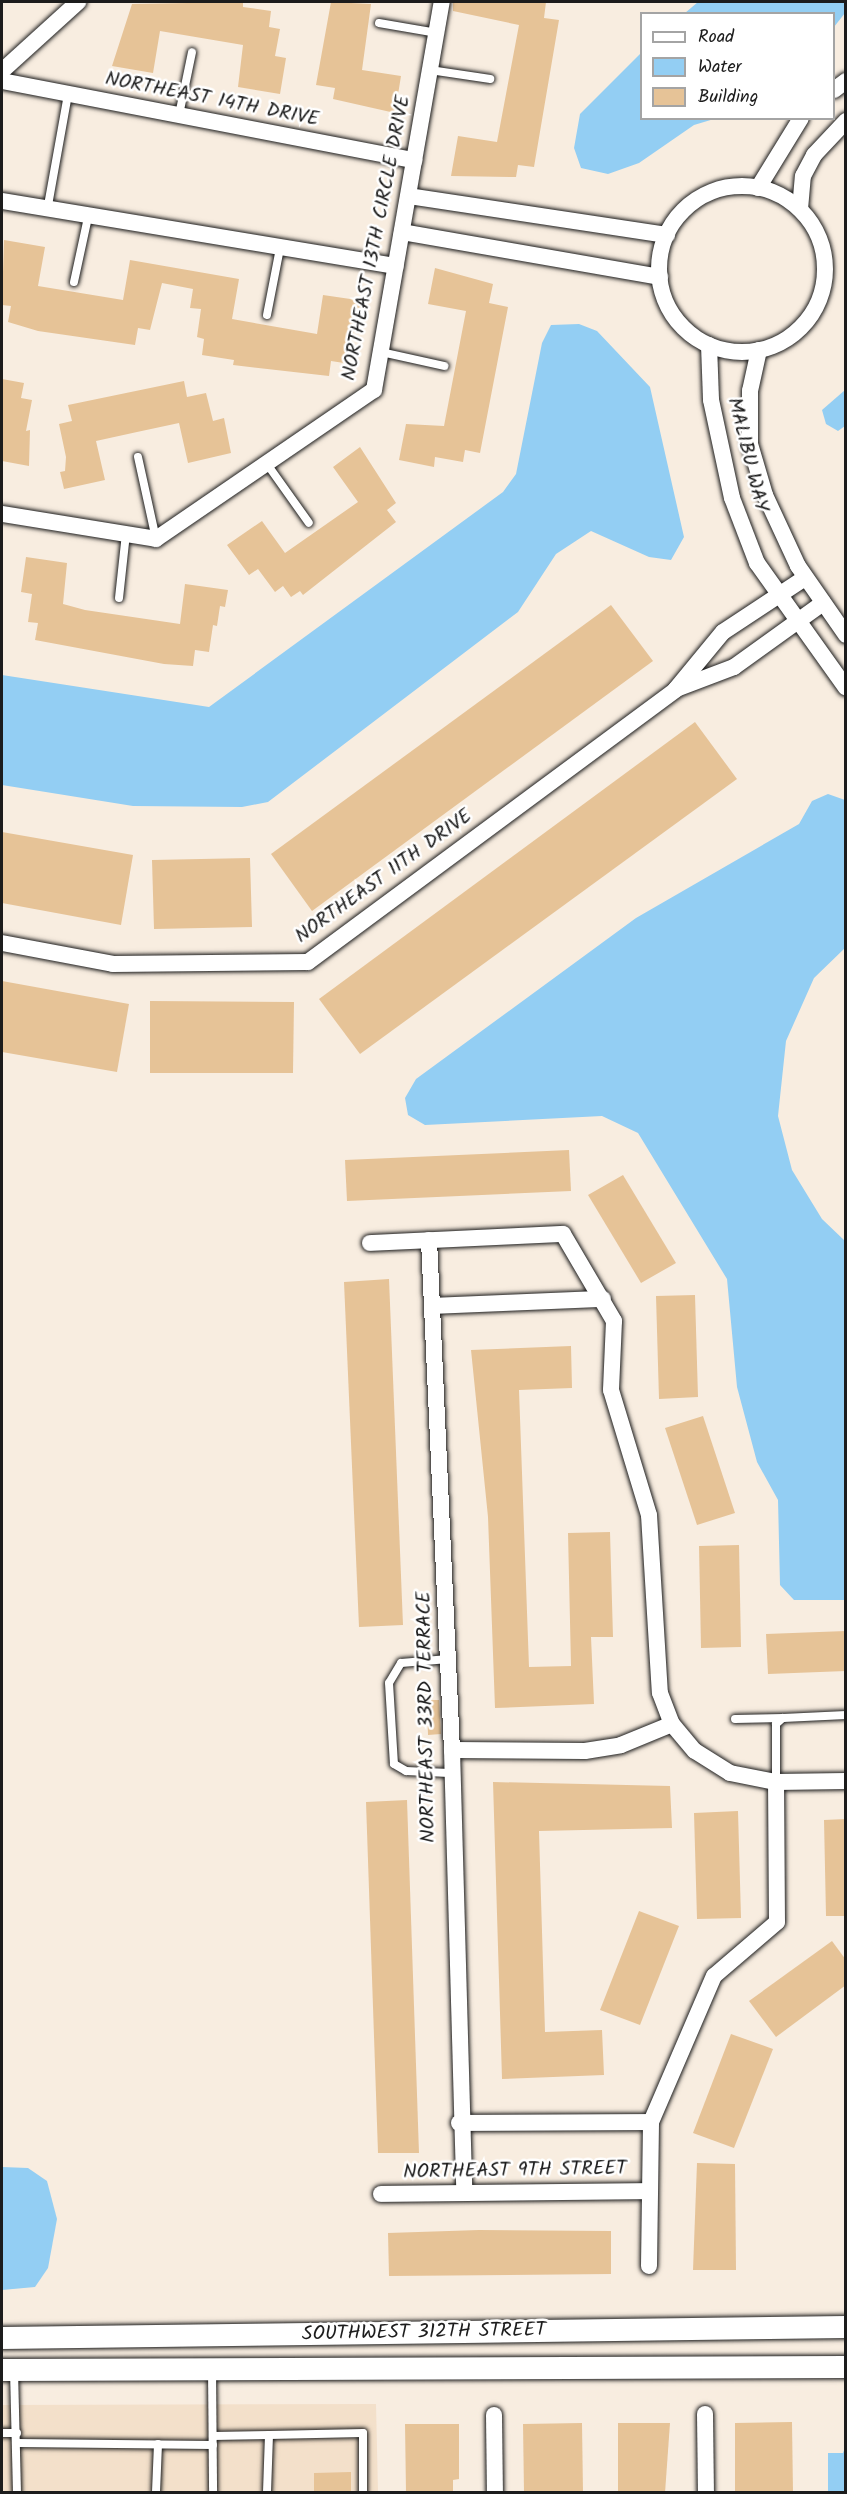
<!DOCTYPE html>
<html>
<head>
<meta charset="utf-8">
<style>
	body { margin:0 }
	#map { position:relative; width:847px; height:2494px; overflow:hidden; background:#f8ede0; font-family:Kalam,sans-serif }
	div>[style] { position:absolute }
	.built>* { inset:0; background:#f3e0ca }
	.water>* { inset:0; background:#93cef3 }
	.building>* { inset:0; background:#e6c397 }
	.roads { filter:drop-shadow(0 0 2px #1c1c1c) drop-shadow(0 0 2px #1c1c1c) }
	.service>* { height:8px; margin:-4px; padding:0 4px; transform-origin:4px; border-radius:4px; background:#fff }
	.minor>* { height:16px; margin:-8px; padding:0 8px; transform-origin:8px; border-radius:8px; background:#fff }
	.minor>.ring { margin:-8px; padding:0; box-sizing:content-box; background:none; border:16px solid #fff; border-radius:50% }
	.secondary>* { height:22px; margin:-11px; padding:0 11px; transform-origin:11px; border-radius:11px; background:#fff }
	span { translate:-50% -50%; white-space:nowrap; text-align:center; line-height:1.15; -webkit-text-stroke:5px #fff; paint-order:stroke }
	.street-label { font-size:20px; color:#1c1c1c }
	.frame { position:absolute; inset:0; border:3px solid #1c1c1c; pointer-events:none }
	.legend { position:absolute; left:640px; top:12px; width:195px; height:108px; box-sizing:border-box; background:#fff; border:2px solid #a4a4a4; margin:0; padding:8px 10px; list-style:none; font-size:18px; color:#1c1c1c }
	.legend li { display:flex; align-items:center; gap:12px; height:30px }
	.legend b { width:30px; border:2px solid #a4a4a4 }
</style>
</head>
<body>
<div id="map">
	<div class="built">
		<div style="clip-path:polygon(376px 2404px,378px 2492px,2px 2492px,2px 2405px)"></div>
	</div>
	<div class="water">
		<div style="clip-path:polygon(698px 2px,845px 2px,845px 13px,834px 27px,834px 14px,685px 13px)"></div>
		<div style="clip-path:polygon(641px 53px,642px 118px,714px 119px,694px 125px,639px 163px,608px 174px,581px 168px,574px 148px,580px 114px)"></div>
		<div style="clip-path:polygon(579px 324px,597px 331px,650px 387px,684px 537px,671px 560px,649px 557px,591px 531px,556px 554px,518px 612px,268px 802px,242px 807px,133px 806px,2px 785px,2px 675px,209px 707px,503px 492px,516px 474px,542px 343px,551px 325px)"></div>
		<div style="clip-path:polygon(845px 390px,845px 426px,838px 431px,826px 424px,822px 410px)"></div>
		<div style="clip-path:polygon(828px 794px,845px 800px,845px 948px,814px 978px,786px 1041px,778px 1116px,792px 1170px,822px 1219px,845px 1241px,845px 1600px,794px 1600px,780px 1585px,778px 1500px,757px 1462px,737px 1387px,727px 1279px,638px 1133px,602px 1116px,425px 1125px,408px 1115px,405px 1098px,416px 1079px,636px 918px,799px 824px,812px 801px)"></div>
		<div style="clip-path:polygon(2px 2167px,28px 2168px,47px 2181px,57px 2219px,48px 2268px,35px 2287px,2px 2290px)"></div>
		<div style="clip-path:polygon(845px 2447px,845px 2492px,828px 2492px,828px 2453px,843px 2453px)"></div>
	</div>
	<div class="building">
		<div style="clip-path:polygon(243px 2px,243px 7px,271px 11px,269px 27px,280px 29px,275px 56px,286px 58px,280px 94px,238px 87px,243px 45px,160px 31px,153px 73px,112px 66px,132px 4px)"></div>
		<div style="clip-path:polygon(331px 2px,371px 4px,362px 70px,401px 76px,395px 113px,333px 99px,335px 88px,316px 85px)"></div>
		<div style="clip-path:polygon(453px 2px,546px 2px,544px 18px,559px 20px,534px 167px,518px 165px,516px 177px,451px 176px,458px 136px,497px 142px,519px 25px,453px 11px)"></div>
		<div style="clip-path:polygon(4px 240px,45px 247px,38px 286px,123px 300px,130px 260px,239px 279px,232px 319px,317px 334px,323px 295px,364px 301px,361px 317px,356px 316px,353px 335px,349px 335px,344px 363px,331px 361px,329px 376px,233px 365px,234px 360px,202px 355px,204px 339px,197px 337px,201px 309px,190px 308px,193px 289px,162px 283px,150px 330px,138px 328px,135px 345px,38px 331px,8px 322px,11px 306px,2px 305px)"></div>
		<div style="clip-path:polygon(435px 268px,493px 284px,489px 303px,508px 307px,480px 453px,465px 450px,463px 462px,435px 457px,434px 467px,399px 460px,406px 424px,444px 426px,466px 311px,428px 304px)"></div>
		<div style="clip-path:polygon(2px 379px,24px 383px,21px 398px,32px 400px,26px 431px,30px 430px,29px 466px,2px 461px)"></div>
		<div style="clip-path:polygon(184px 381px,187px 397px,206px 393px,213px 421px,224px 418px,231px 453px,188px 463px,179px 423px,137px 432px,96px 441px,105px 480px,64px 489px,60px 472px,65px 471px,66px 457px,59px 424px,72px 421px,68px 405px)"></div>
		<div style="clip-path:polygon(360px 447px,396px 503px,387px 510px,396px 522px,303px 595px,300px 591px,291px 597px,283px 586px,275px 592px,258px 569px,249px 575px,227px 545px,262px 521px,285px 553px,358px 502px,333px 467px)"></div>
		<div style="clip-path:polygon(26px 557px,67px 563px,63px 604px,85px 610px,180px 624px,185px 584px,228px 590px,225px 607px,220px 606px,217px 626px,213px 625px,209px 652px,195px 650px,193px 666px,164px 664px,35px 640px,38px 623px,28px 622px,32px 594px,21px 592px)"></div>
		<div style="clip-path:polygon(611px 605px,653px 661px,312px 911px,271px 854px)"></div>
		<div style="clip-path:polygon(695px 722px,737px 779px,360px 1054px,319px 999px)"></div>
		<div style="clip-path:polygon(2px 832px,133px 855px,121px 925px,2px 903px)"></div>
		<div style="clip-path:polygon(250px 858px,252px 927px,154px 929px,152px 860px)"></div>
		<div style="clip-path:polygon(2px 981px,129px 1004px,117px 1072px,2px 1052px)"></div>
		<div style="clip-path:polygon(150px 1001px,294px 1002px,293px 1073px,150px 1073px)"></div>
		<div style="clip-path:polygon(569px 1150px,571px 1191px,347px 1201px,345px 1160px)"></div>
		<div style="clip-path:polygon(623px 1175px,676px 1263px,641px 1283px,588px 1195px)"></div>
		<div style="clip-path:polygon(389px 1279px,403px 1625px,359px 1627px,344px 1282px)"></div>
		<div style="clip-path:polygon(695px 1295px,698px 1397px,659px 1399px,656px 1296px)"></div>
		<div style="clip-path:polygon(571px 1346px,572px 1388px,519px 1390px,529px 1667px,571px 1666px,568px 1533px,610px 1532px,613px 1637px,591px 1637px,594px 1704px,495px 1708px,488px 1517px,471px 1350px)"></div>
		<div style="clip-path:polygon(703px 1416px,735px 1513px,697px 1525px,665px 1428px)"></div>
		<div style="clip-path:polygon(739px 1545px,741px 1647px,701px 1648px,699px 1546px)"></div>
		<div style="clip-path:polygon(846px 1631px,846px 1671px,768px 1674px,766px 1634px)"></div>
		<div style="clip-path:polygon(427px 1700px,439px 1700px,441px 1734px,428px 1735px)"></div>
		<div style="clip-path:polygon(493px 1782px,670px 1786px,672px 1828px,539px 1831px,545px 2032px,602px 2030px,604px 2075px,502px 2079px)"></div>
		<div style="clip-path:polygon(407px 1800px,419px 2153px,378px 2153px,366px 1802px)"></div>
		<div style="clip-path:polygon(738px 1811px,741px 1918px,697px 1919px,694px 1813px)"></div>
		<div style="clip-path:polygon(846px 1819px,846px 1916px,826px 1916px,824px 1820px)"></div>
		<div style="clip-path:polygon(639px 1911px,679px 1926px,640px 2025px,600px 2010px)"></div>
		<div style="clip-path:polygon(832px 1941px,846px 1960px,846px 1985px,776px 2037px,749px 2001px)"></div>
		<div style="clip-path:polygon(731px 2034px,773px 2049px,734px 2148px,693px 2133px)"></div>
		<div style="clip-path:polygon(697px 2163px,735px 2164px,736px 2270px,693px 2270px)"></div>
		<div style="clip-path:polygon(479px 2230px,611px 2231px,611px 2274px,389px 2276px,388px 2233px)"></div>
		<div style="clip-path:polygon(792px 2422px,793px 2493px,735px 2493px,735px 2423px)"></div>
		<div style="clip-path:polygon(582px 2423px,583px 2493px,524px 2493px,523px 2424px)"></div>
		<div style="clip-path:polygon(618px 2423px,670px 2423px,665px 2493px,618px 2493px)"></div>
		<div style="clip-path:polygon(405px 2424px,459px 2424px,459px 2479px,453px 2480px,453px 2493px,406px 2493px)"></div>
		<div style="clip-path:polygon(351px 2472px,351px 2493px,314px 2493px,314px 2473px)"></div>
	</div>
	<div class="roads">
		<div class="service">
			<div style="left:379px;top:23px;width:59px;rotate:9.8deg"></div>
			<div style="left:430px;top:70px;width:61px;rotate:8.5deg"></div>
			<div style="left:179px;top:115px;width:64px;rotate:-78.3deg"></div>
			<div style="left:47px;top:211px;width:119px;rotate:-79.8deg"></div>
			<div style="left:74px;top:282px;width:66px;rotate:-77.8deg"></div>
			<div style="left:267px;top:315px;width:68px;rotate:-79deg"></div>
			<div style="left:381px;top:352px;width:65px;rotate:12.5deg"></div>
			<div style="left:138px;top:457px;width:84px;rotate:77.6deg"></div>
			<div style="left:267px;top:464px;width:72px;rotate:54.6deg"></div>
			<div style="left:119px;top:598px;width:64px;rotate:-83.8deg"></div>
			<div style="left:448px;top:1659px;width:47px;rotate:175.1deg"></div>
			<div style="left:401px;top:1663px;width:23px;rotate:121deg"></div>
			<div style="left:389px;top:1683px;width:81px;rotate:86.5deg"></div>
			<div style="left:394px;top:1764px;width:14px;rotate:30deg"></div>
			<div style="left:406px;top:1771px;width:43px;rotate:2.7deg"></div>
			<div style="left:735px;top:1719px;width:48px;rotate:-1.2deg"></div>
			<div style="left:776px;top:1782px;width:58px;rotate:-90deg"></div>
			<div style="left:776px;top:1724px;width:9px;rotate:-41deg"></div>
			<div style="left:783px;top:1718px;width:63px;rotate:-2.7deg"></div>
			<div style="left:212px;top:2369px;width:123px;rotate:89.5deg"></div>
			<div style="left:14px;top:2370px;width:122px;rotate:88.6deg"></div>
			<div style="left:2px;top:2433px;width:15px"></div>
			<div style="left:269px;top:2435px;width:94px;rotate:-1.2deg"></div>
			<div style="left:363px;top:2433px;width:59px;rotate:90deg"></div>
			<div style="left:213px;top:2436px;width:56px;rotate:-1deg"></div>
			<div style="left:269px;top:2435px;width:57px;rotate:92deg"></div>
			<div style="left:17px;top:2443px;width:196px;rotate:0.6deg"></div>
			<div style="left:156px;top:2492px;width:48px;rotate:-87.6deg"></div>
		</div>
		<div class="minor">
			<div style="left:2px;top:71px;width:103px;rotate:-42.2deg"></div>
			<div style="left:2px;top:81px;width:420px;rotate:10.9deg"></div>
			<div style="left:834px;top:90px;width:15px;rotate:-37deg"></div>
			<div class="ring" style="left:659px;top:186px;width:150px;height:150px"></div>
			<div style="left:758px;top:188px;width:82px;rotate:-58.4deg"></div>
			<div style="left:409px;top:196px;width:261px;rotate:8.6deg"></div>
			<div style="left:2px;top:201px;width:399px;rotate:9.4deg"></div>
			<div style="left:800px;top:209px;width:33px;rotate:-85deg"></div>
			<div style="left:803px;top:176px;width:24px;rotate:-62deg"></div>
			<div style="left:814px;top:155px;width:47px;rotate:-46.7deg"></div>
			<div style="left:402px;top:232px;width:262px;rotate:9.9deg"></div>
			<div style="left:709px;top:345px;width:55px;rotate:87.9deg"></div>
			<div style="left:711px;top:400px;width:100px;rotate:77.9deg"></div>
			<div style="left:732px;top:498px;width:70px;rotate:69deg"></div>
			<div style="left:757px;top:563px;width:153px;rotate:54.5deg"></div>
			<div style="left:759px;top:350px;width:42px;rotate:102.4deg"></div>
			<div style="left:750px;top:391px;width:53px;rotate:90deg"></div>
			<div style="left:750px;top:444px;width:53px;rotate:73.6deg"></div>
			<div style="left:765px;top:495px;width:78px;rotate:65.1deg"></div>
			<div style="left:798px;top:566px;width:84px;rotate:55.2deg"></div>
			<div style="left:2px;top:514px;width:156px;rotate:9.2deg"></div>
			<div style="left:156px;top:539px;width:264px;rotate:-34.4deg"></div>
			<div style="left:374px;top:390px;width:394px;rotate:-80.1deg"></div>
			<div style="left:676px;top:689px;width:62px;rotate:-20.8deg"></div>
			<div style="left:734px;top:667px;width:110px;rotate:-35.7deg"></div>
			<div style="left:2px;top:943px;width:113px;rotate:10.7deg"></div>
			<div style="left:113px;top:964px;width:195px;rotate:-0.6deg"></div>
			<div style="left:308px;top:962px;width:457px;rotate:-36.5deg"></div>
			<div style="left:675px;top:690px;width:75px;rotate:-50.4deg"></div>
			<div style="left:723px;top:632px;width:98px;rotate:-33.4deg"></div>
			<div style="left:429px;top:1240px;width:511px;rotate:87.42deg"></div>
			<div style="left:452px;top:1750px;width:442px;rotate:88.4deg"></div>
			<div style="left:370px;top:1243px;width:193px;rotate:-2.7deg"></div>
			<div style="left:563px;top:1234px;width:101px;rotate:59.6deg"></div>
			<div style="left:614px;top:1321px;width:69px;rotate:92.5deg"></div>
			<div style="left:611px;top:1390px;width:131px;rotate:73.1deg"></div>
			<div style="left:649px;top:1515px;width:178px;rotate:86.5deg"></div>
			<div style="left:660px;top:1693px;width:33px;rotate:69deg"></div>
			<div style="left:672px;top:1724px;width:35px;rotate:50deg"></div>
			<div style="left:695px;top:1751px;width:41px;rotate:32.2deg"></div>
			<div style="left:730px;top:1773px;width:47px;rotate:11.1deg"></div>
			<div style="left:776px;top:1782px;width:70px;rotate:-0.8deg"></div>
			<div style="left:433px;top:1306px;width:170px;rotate:-2.4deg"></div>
			<div style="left:452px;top:1750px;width:133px;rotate:0.4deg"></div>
			<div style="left:585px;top:1751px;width:36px;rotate:-9deg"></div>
			<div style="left:621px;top:1745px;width:55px;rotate:-22.4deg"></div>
			<div style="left:459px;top:2123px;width:192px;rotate:-0.3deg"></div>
			<div style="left:381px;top:2194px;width:269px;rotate:-0.6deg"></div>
			<div style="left:649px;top:2266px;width:144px;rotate:-89.2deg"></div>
			<div style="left:651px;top:2122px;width:159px;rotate:-66.7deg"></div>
			<div style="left:714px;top:1976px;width:83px;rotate:-40.6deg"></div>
			<div style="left:777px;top:1922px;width:140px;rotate:-90.4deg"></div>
			<div style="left:705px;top:2414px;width:78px;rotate:89.3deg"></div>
			<div style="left:494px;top:2415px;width:77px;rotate:89.3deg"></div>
		</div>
		<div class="secondary">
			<div style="left:2px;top:2338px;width:844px;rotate:-0.75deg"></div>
			<div style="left:2px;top:2370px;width:844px;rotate:-0.2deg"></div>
		</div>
	</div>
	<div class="street-label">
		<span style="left:212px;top:100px;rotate:11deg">NORTHEAST 14TH DRIVE</span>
		<span style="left:377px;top:238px;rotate:-79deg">NORTHEAST 13TH CIRCLE DRIVE</span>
		<span style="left:747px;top:455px;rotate:76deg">MALIBU WAY</span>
		<span style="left:384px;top:877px;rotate:-36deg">NORTHEAST 11TH DRIVE</span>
		<span style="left:427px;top:1717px;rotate:-91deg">NORTHEAST 33RD TERRACE</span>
		<span style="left:515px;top:2171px;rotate:-1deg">NORTHEAST 9TH STREET</span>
		<span style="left:424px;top:2333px;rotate:-1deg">SOUTHWEST 312TH STREET</span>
	</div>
	<div class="frame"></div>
	<ul class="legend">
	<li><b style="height:8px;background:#fff"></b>Road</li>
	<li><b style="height:16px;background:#93cef3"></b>Water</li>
	<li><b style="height:16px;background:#e6c397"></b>Building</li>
	</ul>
</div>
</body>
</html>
